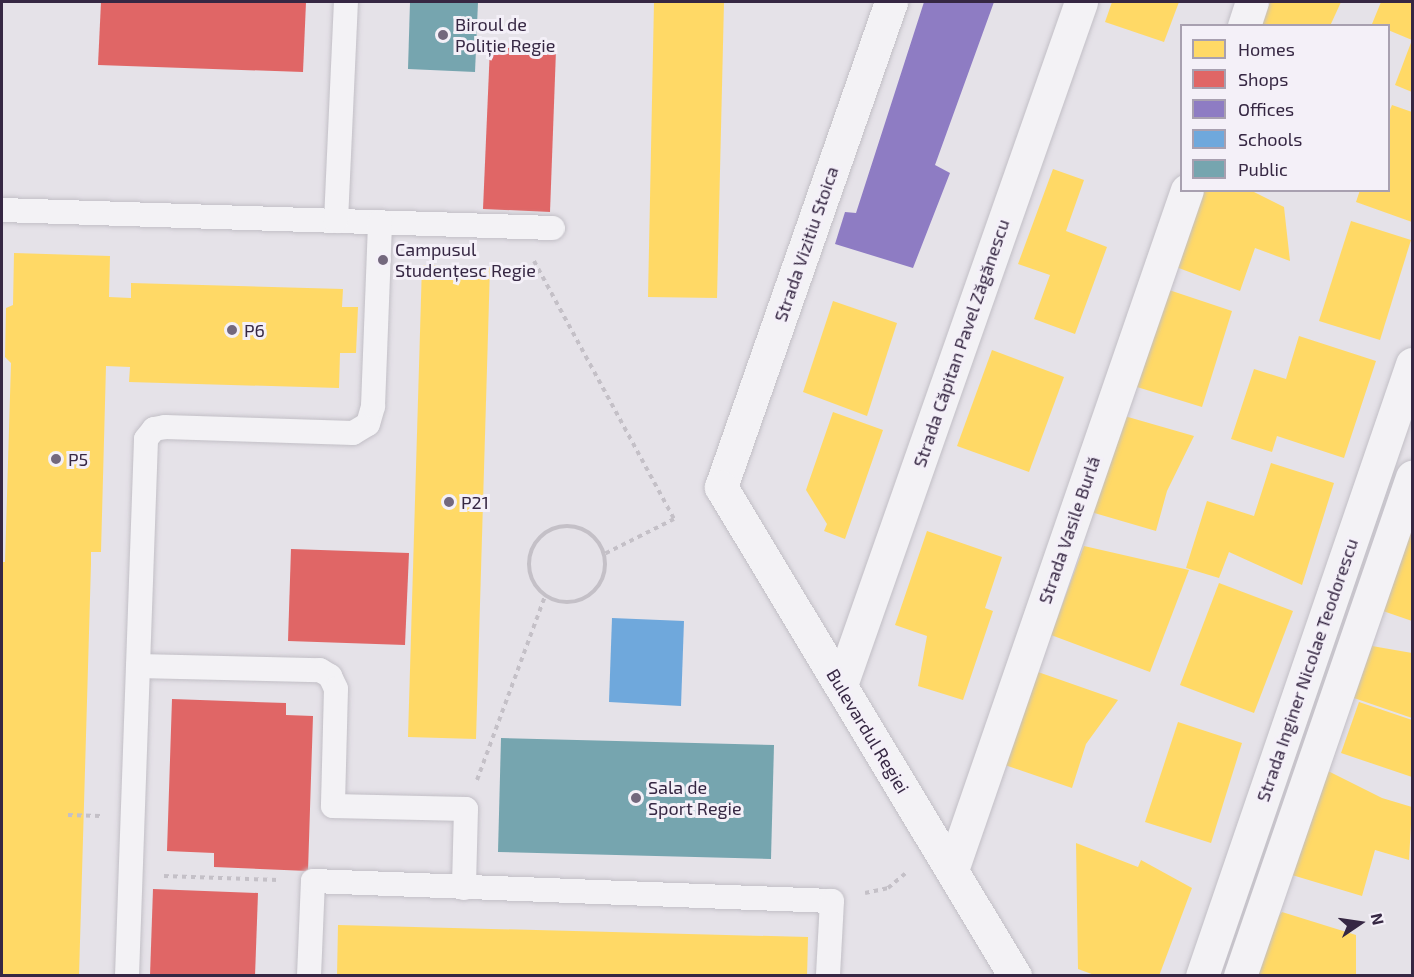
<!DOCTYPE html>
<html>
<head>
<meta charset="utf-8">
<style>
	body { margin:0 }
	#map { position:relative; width:1414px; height:977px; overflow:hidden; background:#e5e2e8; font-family:"Exo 2",sans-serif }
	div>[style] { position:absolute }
	.homes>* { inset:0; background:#ffd966 }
	.shops>* { inset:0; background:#e06666 }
	.offices>* { inset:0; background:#8e7cc3 }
	.schools>* { inset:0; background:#6fa8dc }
	.public>* { inset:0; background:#76a5af }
	.path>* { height:4px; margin-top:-2px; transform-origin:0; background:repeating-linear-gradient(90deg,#c4c0c7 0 4.5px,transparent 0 9px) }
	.path>.ring { margin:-2px; padding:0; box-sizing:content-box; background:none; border:4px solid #c4c0c7; border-radius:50% }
	.roads { filter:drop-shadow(0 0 2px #c2bfc6) drop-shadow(0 0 2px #c2bfc6) }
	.service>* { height:24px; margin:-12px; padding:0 12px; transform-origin:12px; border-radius:12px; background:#f3f2f5 }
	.minor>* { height:33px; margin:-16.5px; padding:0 16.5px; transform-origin:16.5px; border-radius:16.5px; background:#f3f2f5 }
	.dots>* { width:16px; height:16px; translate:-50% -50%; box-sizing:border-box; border:3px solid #f4f0f8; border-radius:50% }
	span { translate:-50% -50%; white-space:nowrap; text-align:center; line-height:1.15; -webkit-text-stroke:6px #f4f0f8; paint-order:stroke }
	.poi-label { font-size:18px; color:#362743 }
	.left { translate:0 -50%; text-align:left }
	.street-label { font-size:18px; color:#362743 }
	.frame { position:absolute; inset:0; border:3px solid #362743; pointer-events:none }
	.legend { position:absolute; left:1180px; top:24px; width:210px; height:168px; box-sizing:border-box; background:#f4f0f8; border:2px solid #a8a0b0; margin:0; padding:8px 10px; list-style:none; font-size:18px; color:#362743 }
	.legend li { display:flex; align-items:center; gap:12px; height:30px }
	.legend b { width:30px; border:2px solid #a8a0b0 }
	.north { position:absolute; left:1330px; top:893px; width:60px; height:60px; -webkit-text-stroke:4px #f4f0f8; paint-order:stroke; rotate:77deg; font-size:16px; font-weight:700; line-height:24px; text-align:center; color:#362743 }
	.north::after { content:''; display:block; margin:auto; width:21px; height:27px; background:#362743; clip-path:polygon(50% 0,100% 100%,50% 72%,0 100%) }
</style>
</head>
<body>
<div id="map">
	<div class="homes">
		<div style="clip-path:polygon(654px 2px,724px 2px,717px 298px,648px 297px)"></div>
		<div style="clip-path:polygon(1112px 2px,1179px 2px,1164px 42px,1105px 22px)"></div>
		<div style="clip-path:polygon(1270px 2px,1341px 2px,1330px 26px,1261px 26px)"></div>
		<div style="clip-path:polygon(1381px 2px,1412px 2px,1412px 40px,1388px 30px,1388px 26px,1372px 24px)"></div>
		<div style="clip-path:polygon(1412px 40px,1412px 92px,1395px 85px)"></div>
		<div style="clip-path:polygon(1392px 105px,1412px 112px,1412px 222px,1356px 202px,1360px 190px,1388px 190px,1388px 115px)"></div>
		<div style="clip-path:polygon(1053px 169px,1084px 180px,1066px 231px,1107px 247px,1075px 334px,1034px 319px,1050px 275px,1018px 264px)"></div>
		<div style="clip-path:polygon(1204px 190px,1250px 190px,1284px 207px,1290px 261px,1255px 248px,1240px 291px,1176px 267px)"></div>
		<div style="clip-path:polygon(1351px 221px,1411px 240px,1380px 340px,1319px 321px)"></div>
		<div style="clip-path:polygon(14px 253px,110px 256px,109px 297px,131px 298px,131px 283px,343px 289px,342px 307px,358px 307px,356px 353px,340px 353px,339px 388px,129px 382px,130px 367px,106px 366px,101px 552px,91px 552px,91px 564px,79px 976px,2px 976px,2px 562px,5px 562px,11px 363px,5px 357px,6px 308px,13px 305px)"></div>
		<div style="clip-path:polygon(422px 265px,490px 267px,476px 739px,408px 737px)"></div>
		<div style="clip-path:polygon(1169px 290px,1232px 311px,1202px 407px,1137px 387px)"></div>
		<div style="clip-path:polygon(833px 301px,897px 323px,867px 416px,803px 392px)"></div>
		<div style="clip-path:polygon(1299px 336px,1376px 361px,1344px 458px,1277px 436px,1272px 452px,1231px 439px,1254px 369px,1286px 379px)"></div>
		<div style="clip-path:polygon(992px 350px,1064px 377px,1029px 472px,957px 446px)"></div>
		<div style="clip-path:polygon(833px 412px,883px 430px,845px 539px,824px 531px,827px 524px,806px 490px)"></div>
		<div style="clip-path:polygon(1121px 415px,1194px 436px,1167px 491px,1156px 531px,1091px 512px)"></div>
		<div style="clip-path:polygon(1271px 463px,1334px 483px,1302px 585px,1229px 552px,1219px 578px,1186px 568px,1207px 501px,1254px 516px)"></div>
		<div style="clip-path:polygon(1412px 527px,1412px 621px,1383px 611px)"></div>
		<div style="clip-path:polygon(927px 531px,1002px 557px,985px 608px,993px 611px,963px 700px,918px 686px,927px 636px,895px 625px)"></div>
		<div style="clip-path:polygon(1084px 546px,1189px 570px,1150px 672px,1051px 635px)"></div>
		<div style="clip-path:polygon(1219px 583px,1293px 611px,1254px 713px,1180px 685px)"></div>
		<div style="clip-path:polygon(1372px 646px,1412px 653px,1412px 718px,1354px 698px)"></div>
		<div style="clip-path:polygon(1038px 672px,1118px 700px,1086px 744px,1072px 788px,1005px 765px)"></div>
		<div style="clip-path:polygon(1359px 702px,1412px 720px,1412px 777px,1341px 753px)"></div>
		<div style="clip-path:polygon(1178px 722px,1242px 743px,1211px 843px,1145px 822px)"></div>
		<div style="clip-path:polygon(1326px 770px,1382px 798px,1412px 807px,1409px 860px,1375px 850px,1362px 896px,1292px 875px)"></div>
		<div style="clip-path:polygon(1076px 843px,1138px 867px,1141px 860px,1192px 888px,1159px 976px,1097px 976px,1078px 969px)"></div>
		<div style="clip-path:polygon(1282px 912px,1356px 935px,1356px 976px,1250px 976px,1262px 938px)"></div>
		<div style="clip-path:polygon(338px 925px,808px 937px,807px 976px,337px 976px)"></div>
	</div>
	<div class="shops">
		<div style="clip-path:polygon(101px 2px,306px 2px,303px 72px,98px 65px)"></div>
		<div style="clip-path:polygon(490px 47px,556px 50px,550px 212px,483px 209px)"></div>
		<div style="clip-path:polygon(291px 549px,409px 553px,405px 645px,288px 641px)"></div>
		<div style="clip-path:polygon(172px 699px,286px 703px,286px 715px,313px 716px,308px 871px,214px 867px,214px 853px,167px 851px)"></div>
		<div style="clip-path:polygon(153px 889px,258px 893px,255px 976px,150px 976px)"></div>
	</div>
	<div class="offices">
		<div style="clip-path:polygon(924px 2px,994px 2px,935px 165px,950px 173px,913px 268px,835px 244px,845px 212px,856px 213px)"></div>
	</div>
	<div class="schools">
		<div style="clip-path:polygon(612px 618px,684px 621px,681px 706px,609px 702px)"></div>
	</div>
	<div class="public">
		<div style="clip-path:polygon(410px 2px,478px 2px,475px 72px,408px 69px)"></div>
		<div style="clip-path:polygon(501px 738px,774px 745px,771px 859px,498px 852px)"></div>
	</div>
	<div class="path">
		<div style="left:534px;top:261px;width:294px;rotate:61.5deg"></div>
		<div style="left:674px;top:519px;width:78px;rotate:153.4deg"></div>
		<div class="ring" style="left:529px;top:526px;width:72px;height:72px"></div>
		<div style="left:477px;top:780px;width:196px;rotate:-69.7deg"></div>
		<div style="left:68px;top:815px;width:32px;rotate:2deg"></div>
		<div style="left:164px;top:876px;width:115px;rotate:2deg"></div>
		<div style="left:865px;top:893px;width:24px;rotate:-12deg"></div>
		<div style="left:888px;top:888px;width:26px;rotate:-40deg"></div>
	</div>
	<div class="roads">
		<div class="service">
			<div style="left:2px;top:210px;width:551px;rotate:1.87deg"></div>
			<div style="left:336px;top:221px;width:219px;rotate:-87.4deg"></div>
			<div style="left:138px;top:666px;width:182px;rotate:1.3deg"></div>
			<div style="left:320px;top:670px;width:12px;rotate:31deg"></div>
			<div style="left:330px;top:676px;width:14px;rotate:65deg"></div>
			<div style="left:336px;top:689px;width:117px;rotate:91.5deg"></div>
			<div style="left:333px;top:806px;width:133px;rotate:1.3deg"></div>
			<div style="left:466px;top:809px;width:79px;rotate:91.5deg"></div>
			<div style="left:127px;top:976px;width:537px;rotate:-87.97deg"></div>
			<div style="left:146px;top:439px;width:13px;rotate:-51deg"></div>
			<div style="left:154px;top:429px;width:11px;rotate:-10deg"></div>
			<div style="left:165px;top:427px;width:188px;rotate:1.8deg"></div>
			<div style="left:353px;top:433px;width:17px;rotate:-31deg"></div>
			<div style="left:368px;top:424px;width:19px;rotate:-74deg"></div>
			<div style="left:373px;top:406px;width:184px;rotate:-87.8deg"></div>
			<div style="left:309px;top:976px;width:95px;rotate:-87.6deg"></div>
			<div style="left:313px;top:881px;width:519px;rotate:2.21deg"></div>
			<div style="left:832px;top:901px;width:75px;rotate:93.1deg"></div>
		</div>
		<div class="minor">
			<div style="left:891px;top:2px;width:514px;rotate:109.32deg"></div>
			<div style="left:721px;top:487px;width:571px;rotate:58.98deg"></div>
			<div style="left:1244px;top:26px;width:25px;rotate:-72deg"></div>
			<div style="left:841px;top:685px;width:724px;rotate:-70.64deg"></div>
			<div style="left:952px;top:870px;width:719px;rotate:-70.94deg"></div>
			<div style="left:1202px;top:976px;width:647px;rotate:-71.06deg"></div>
			<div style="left:1240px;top:976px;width:528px;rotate:-70.98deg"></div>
		</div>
	</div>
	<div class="dots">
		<div style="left:443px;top:35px;background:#73687d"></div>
		<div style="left:383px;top:260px;background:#73687d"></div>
		<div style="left:232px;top:330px;background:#73687d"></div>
		<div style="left:56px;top:459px;background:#73687d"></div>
		<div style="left:449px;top:502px;background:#73687d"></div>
		<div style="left:636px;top:798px;background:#73687d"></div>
	</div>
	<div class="poi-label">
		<span class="left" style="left:455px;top:35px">Biroul de<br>Poliție Regie</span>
		<span class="left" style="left:395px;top:260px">Campusul<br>Studențesc Regie</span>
		<span class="left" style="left:244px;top:330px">P6</span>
		<span class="left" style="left:68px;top:459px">P5</span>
		<span class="left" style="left:461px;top:502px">P21</span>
		<span class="left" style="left:648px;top:798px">Sala de<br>Sport Regie</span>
	</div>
	<div class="street-label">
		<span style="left:806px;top:244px;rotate:-71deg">Strada Vizitiu Stoica</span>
		<span style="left:961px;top:343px;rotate:-71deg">Strada Căpitan Pavel Zăgănescu</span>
		<span style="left:1069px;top:530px;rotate:-71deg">Strada Vasile Burlă</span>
		<span style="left:1307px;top:670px;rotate:-71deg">Strada Inginer Nicolae Teodorescu</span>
		<span style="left:868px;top:731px;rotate:59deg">Bulevardul Regiei</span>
	</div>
	<div class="frame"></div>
	<ul class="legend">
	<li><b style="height:16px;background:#ffd966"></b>Homes</li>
	<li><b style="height:16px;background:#e06666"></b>Shops</li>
	<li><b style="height:16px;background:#8e7cc3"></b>Offices</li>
	<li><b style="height:16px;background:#6fa8dc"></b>Schools</li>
	<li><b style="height:16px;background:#76a5af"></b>Public</li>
	</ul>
	<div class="north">N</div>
</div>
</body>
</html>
